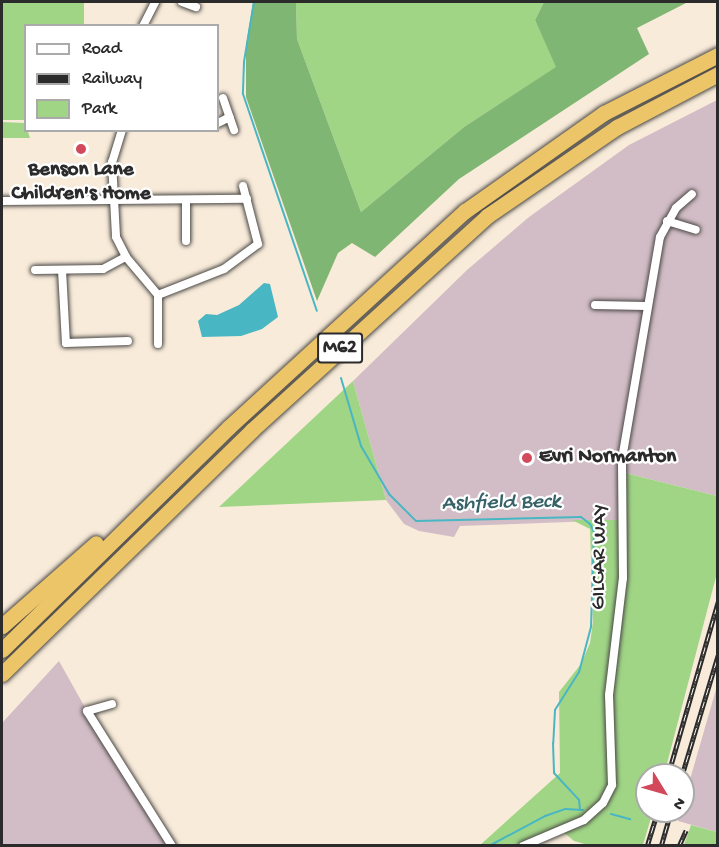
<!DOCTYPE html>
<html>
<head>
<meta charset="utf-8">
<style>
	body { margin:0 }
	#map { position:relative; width:719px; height:847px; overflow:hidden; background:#f8ebda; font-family:"Gochi Hand",sans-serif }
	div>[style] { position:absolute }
	.industrial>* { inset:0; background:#d2bdc6 }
	.green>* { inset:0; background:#a0d586 }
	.forest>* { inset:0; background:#80b673 }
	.water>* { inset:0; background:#49b6c3 }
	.stream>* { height:2px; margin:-1px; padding:0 1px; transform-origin:1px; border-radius:1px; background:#49b6c3 }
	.roads { filter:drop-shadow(0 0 2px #4a4845) drop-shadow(0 0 2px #4a4845) }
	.street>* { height:8px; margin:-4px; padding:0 4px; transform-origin:4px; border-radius:4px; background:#fff }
	.highway>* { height:15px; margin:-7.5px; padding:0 7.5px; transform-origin:7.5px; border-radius:7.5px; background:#edc569 }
	.rail>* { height:4.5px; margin-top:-2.25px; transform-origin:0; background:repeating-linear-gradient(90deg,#fff 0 7px,#2b2b2b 0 14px); box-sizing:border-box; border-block:2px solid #2b2b2b }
	.dots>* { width:16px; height:16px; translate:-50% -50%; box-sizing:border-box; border:3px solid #fff; border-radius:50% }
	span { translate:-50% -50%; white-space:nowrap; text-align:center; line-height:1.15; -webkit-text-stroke:4.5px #fff; paint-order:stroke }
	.shield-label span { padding:2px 4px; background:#fff; border:2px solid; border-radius:4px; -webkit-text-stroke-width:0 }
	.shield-label { font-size:20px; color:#2b2b2b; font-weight:700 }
	.poi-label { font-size:21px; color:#2b2b2b; font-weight:700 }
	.left { translate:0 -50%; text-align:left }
	.street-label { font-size:21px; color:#2b2b2b }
	.water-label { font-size:22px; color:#376368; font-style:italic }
	.frame { position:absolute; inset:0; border:3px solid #2b2b2b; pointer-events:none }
	.legend { position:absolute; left:24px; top:24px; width:195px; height:108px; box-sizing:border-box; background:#fff; border:2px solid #aaa; margin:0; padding:8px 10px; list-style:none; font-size:18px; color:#2b2b2b }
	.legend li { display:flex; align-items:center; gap:12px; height:30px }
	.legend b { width:30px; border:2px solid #aaa }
	.north { position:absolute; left:635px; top:763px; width:60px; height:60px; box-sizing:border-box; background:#fff; border:2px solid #aaa; border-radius:50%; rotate:127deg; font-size:16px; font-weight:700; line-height:24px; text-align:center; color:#2b2b2b }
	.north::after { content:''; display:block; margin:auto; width:21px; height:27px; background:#d1495b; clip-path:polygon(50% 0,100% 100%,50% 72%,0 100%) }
</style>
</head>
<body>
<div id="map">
	<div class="industrial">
		<div style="clip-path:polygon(717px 100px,717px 496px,621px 472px,622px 520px,460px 526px,454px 537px,419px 531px,404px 524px,386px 500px,353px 381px,467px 270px,529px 217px,629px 145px)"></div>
		<div style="clip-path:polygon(59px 661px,87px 711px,172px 845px,2px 845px,2px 723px)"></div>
		<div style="clip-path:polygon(717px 686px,717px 832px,678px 821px)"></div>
	</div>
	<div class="green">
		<div style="clip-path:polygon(2px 2px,84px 2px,84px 25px,26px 26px,25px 120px,2px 120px)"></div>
		<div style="clip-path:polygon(296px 2px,544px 2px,535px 20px,557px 67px,464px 127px,361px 212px,297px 39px)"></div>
		<div style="clip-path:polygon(2px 122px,25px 123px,30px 138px,2px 138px)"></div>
		<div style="clip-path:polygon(353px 381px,386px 500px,219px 507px)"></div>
		<div style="clip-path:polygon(621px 472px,717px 496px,717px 573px,664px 775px,647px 775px,647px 811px,653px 811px,643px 845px,588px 845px,574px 841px,561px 830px,523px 845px,479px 846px,560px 773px,559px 692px,581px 664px,590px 643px,593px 622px,590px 529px,572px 520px,622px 520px)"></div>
		<div style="clip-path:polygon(691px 825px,717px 832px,717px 845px,684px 845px)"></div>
	</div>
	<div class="forest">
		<div style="clip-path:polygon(253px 2px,296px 2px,297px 39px,361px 212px,464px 127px,556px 67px,535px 20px,544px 2px,688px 2px,637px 28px,649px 54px,459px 179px,375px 257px,352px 243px,338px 253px,317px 301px,246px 97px,246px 45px)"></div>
	</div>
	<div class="water">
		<div style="clip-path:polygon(264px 283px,270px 284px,278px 317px,262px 329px,241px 336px,202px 337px,198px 321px,206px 314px,217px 315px,239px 305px)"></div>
	</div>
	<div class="stream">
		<div style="left:254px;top:2px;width:61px;rotate:99.5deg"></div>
		<div style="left:244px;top:62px;width:32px;rotate:92deg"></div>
		<div style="left:243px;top:94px;width:229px;rotate:71.2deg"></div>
		<div style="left:341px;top:378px;width:71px;rotate:73.6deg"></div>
		<div style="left:361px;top:446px;width:56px;rotate:59.7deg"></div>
		<div style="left:389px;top:494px;width:38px;rotate:45deg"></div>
		<div style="left:416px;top:521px;width:165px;rotate:-1.4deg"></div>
		<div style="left:581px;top:517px;width:11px;rotate:38deg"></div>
		<div style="left:590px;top:524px;width:9px;rotate:63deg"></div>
		<div style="left:594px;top:532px;width:95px;rotate:91.8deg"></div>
		<div style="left:591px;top:627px;width:47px;rotate:104.9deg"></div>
		<div style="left:579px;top:672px;width:45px;rotate:122.3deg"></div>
		<div style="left:555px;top:710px;width:33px;rotate:93deg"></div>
		<div style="left:553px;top:743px;width:30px;rotate:88deg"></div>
		<div style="left:554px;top:773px;width:37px;rotate:47deg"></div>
		<div style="left:579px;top:800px;width:9px;rotate:84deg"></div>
		<div style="left:611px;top:814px;width:20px;rotate:15deg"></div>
		<div style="left:489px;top:846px;width:64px;rotate:-28.2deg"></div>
		<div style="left:545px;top:816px;width:21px;rotate:-19deg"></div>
		<div style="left:565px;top:809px;width:18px;rotate:3deg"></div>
	</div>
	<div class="roads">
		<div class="street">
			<div style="left:182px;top:2px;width:15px;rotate:20deg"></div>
			<div style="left:143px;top:26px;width:27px;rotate:-63deg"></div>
			<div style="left:223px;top:98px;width:34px;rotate:71deg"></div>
			<div style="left:218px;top:123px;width:13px;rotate:-27deg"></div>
			<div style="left:122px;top:130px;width:34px;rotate:107deg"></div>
			<div style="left:112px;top:162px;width:75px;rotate:86.9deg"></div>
			<div style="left:116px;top:237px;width:22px;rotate:63deg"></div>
			<div style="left:126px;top:257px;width:50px;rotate:49.9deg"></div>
			<div style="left:158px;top:295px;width:49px;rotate:90deg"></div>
			<div style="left:2px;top:201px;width:245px;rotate:-0.5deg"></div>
			<div style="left:186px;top:202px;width:39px;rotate:90deg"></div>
			<div style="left:667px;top:221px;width:30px;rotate:17deg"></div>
			<div style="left:35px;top:270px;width:68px;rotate:-0.8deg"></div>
			<div style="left:103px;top:269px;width:26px;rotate:-28deg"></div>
			<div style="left:62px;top:270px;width:73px;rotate:86.9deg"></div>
			<div style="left:66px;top:343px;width:62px;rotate:-1.8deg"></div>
			<div style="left:158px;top:295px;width:71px;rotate:-21.5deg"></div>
			<div style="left:224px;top:269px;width:42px;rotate:-36.3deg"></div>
			<div style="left:258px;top:244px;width:60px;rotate:-104.5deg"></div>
			<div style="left:595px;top:305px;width:51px;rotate:1.1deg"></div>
			<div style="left:112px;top:704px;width:26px;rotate:164deg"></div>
			<div style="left:87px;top:711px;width:160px;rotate:57.8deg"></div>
			<div style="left:523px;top:846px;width:66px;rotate:-23.1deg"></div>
			<div style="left:584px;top:820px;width:25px;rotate:-42deg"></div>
			<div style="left:603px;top:803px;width:20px;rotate:-63deg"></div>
			<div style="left:612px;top:785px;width:90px;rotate:-91.9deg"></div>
			<div style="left:609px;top:695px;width:118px;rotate:-83.2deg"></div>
			<div style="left:623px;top:578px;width:119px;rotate:-90.5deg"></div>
			<div style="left:622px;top:459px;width:225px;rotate:-80.3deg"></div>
			<div style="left:660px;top:237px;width:33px;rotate:-61deg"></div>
			<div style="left:676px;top:208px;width:21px;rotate:-41deg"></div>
		</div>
		<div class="highway">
			<div style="left:2px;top:626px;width:125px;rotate:-41.4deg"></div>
			<div style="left:2px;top:650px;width:318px;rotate:-44.5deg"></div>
			<div style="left:229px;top:427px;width:320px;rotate:-42.5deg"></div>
			<div style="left:465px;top:211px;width:170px;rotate:-35.2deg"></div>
			<div style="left:604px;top:113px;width:128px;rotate:-27deg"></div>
			<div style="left:2px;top:674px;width:349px;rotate:-44.3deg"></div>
			<div style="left:252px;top:430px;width:318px;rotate:-42.3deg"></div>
			<div style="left:487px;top:216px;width:158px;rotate:-34.4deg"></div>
			<div style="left:617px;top:127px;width:114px;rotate:-27.7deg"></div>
		</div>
	</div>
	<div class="rail">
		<div style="left:668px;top:775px;width:180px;rotate:-73.9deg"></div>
		<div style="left:682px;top:775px;width:125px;rotate:-73.3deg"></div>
		<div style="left:647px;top:846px;width:37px;rotate:-73deg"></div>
		<div style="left:661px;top:846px;width:36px;rotate:-74deg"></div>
		<div style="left:679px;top:846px;width:17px;rotate:-66deg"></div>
	</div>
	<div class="dots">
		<div style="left:81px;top:149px;background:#d1495b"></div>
		<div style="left:527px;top:458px;background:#d1495b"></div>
	</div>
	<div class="shield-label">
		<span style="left:340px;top:348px">M62</span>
	</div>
	<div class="poi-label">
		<span style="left:81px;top:183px">Benson Lane<br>Children's Home</span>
		<span class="left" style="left:539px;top:458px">Evri Normanton</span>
	</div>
	<div class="street-label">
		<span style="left:601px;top:557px;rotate:-89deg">GILCAR WAY</span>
	</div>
	<div class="water-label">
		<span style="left:501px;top:504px;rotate:-1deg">Ashfield Beck</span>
	</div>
	<div class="frame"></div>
	<ul class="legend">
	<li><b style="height:8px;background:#fff"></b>Road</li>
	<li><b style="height:8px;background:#2b2b2b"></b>Railway</li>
	<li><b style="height:16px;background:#a0d586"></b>Park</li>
	</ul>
	<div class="north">N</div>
</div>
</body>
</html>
